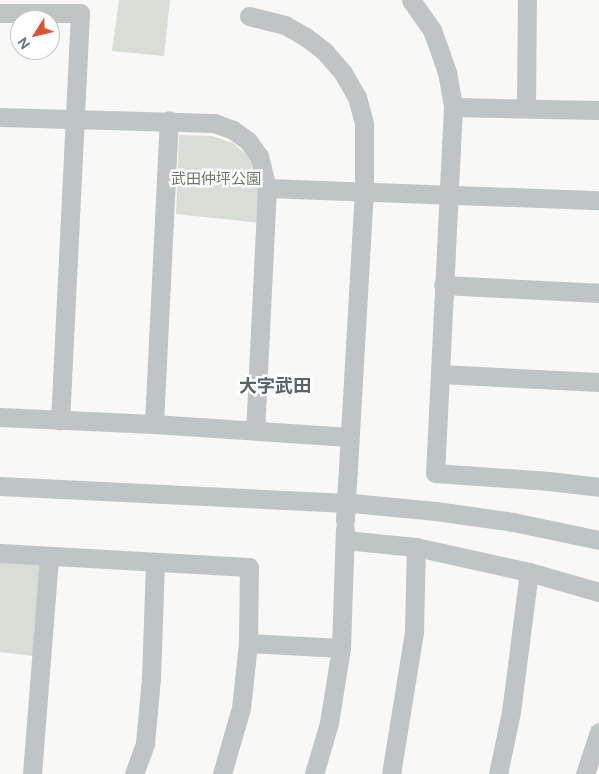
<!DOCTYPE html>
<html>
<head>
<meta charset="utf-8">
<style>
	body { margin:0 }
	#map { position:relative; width:599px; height:774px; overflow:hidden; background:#f8f8f6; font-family:"DM Sans","Noto Sans JP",sans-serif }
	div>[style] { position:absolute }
	.green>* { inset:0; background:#d8ddd5 }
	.minor>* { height:19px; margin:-9.5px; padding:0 9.5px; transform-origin:9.5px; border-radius:9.5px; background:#bfc4c7 }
	.minor-bridge>* { height:19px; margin:-9.5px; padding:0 9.5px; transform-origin:9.5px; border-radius:9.5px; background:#bfc4c7 }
	span { translate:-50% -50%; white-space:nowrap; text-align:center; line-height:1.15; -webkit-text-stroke:5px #fff; paint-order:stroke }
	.park-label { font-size:15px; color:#687863 }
	.quarter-label { font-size:18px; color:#56636b; font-weight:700 }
	.north { position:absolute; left:10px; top:10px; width:50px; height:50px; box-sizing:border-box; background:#fff; border:1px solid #c1c8cc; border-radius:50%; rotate:234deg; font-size:14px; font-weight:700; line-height:20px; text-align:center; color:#65757f }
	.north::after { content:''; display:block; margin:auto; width:18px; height:22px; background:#dc5232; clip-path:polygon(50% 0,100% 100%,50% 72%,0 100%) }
</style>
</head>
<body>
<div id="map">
	<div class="green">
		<div style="clip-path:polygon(119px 0,170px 0,164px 56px,112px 51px)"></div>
		<div style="clip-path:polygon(179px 135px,212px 136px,233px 143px,249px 157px,260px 191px,260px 223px,176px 214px)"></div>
		<div style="clip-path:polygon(0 560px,37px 561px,41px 568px,33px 656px,0 652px)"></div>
	</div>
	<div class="minor">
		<div style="left:411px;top:0;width:37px;rotate:55deg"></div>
		<div style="left:432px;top:30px;width:23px;rotate:70deg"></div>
		<div style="left:440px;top:52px;width:21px;rotate:71deg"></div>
		<div style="left:447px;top:72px;width:36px;rotate:80deg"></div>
		<div style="left:453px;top:107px;width:366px;rotate:92.8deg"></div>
		<div style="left:435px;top:473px;width:114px;rotate:4deg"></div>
		<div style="left:549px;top:481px;width:50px;rotate:6.8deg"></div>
		<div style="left:0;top:13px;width:80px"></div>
		<div style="left:80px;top:13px;width:408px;rotate:92.8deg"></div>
		<div style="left:249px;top:16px;width:37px;rotate:14deg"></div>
		<div style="left:285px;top:25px;width:24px;rotate:30deg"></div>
		<div style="left:306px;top:37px;width:24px;rotate:38deg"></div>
		<div style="left:325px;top:52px;width:28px;rotate:49deg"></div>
		<div style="left:343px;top:73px;width:28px;rotate:60deg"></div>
		<div style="left:357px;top:97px;width:28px;rotate:75deg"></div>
		<div style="left:364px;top:124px;width:66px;rotate:90deg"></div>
		<div style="left:364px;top:190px;width:293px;rotate:93.3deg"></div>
		<div style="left:453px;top:107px;width:146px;rotate:1.2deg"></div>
		<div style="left:526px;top:107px;width:107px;rotate:-89.5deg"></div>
		<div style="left:0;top:117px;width:214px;rotate:1.6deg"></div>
		<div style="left:214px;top:123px;width:20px;rotate:20deg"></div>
		<div style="left:233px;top:130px;width:19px;rotate:36deg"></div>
		<div style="left:248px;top:141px;width:19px;rotate:54deg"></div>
		<div style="left:259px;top:156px;width:33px;rotate:76deg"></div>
		<div style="left:267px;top:188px;width:242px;rotate:92.8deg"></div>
		<div style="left:267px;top:188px;width:332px;rotate:2.1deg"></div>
		<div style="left:443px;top:285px;width:156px;rotate:2.9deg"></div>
		<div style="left:440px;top:374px;width:159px;rotate:2.9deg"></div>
		<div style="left:0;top:417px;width:154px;rotate:2.6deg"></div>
		<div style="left:154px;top:424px;width:195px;rotate:3.8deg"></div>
		<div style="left:154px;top:424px;width:304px;rotate:-87.2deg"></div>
		<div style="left:0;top:486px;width:362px;rotate:2.8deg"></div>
		<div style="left:362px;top:504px;width:74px;rotate:5.4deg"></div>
		<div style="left:436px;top:511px;width:78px;rotate:8.1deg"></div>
		<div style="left:513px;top:522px;width:88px;rotate:11.8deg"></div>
		<div style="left:345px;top:540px;width:71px;rotate:5.6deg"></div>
		<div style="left:416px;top:547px;width:116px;rotate:12.5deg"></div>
		<div style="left:529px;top:572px;width:73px;rotate:15.9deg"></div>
		<div style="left:0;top:553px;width:249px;rotate:3.2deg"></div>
		<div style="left:249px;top:567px;width:76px;rotate:90.8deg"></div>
		<div style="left:248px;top:643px;width:65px;rotate:96.1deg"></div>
		<div style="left:241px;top:708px;width:69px;rotate:106.1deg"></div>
		<div style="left:248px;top:643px;width:93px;rotate:3.1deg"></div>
		<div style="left:32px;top:774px;width:218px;rotate:-85.5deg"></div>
		<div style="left:134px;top:774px;width:33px;rotate:-70deg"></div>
		<div style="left:145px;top:743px;width:65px;rotate:-84.7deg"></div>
		<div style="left:151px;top:678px;width:116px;rotate:-88deg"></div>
		<div style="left:314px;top:774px;width:53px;rotate:-73.6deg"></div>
		<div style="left:329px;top:723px;width:76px;rotate:-80.9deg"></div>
		<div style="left:341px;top:648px;width:119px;rotate:-88.1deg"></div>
		<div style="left:391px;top:774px;width:144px;rotate:-80.8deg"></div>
		<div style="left:414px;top:632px;width:85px;rotate:-88.7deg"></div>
		<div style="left:498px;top:774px;width:63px;rotate:-78.2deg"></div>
		<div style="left:511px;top:712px;width:141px;rotate:-82.7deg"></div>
		<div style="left:585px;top:774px;width:44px;rotate:-71.6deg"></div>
	</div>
	<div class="minor-bridge">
		<div style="left:345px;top:520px;width:37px;rotate:-87deg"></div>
	</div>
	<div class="park-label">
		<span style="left:216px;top:180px">武田仲坪公園</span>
	</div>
	<div class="quarter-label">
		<span style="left:275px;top:386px">大字武田</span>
	</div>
	<div class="north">N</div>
</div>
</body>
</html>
